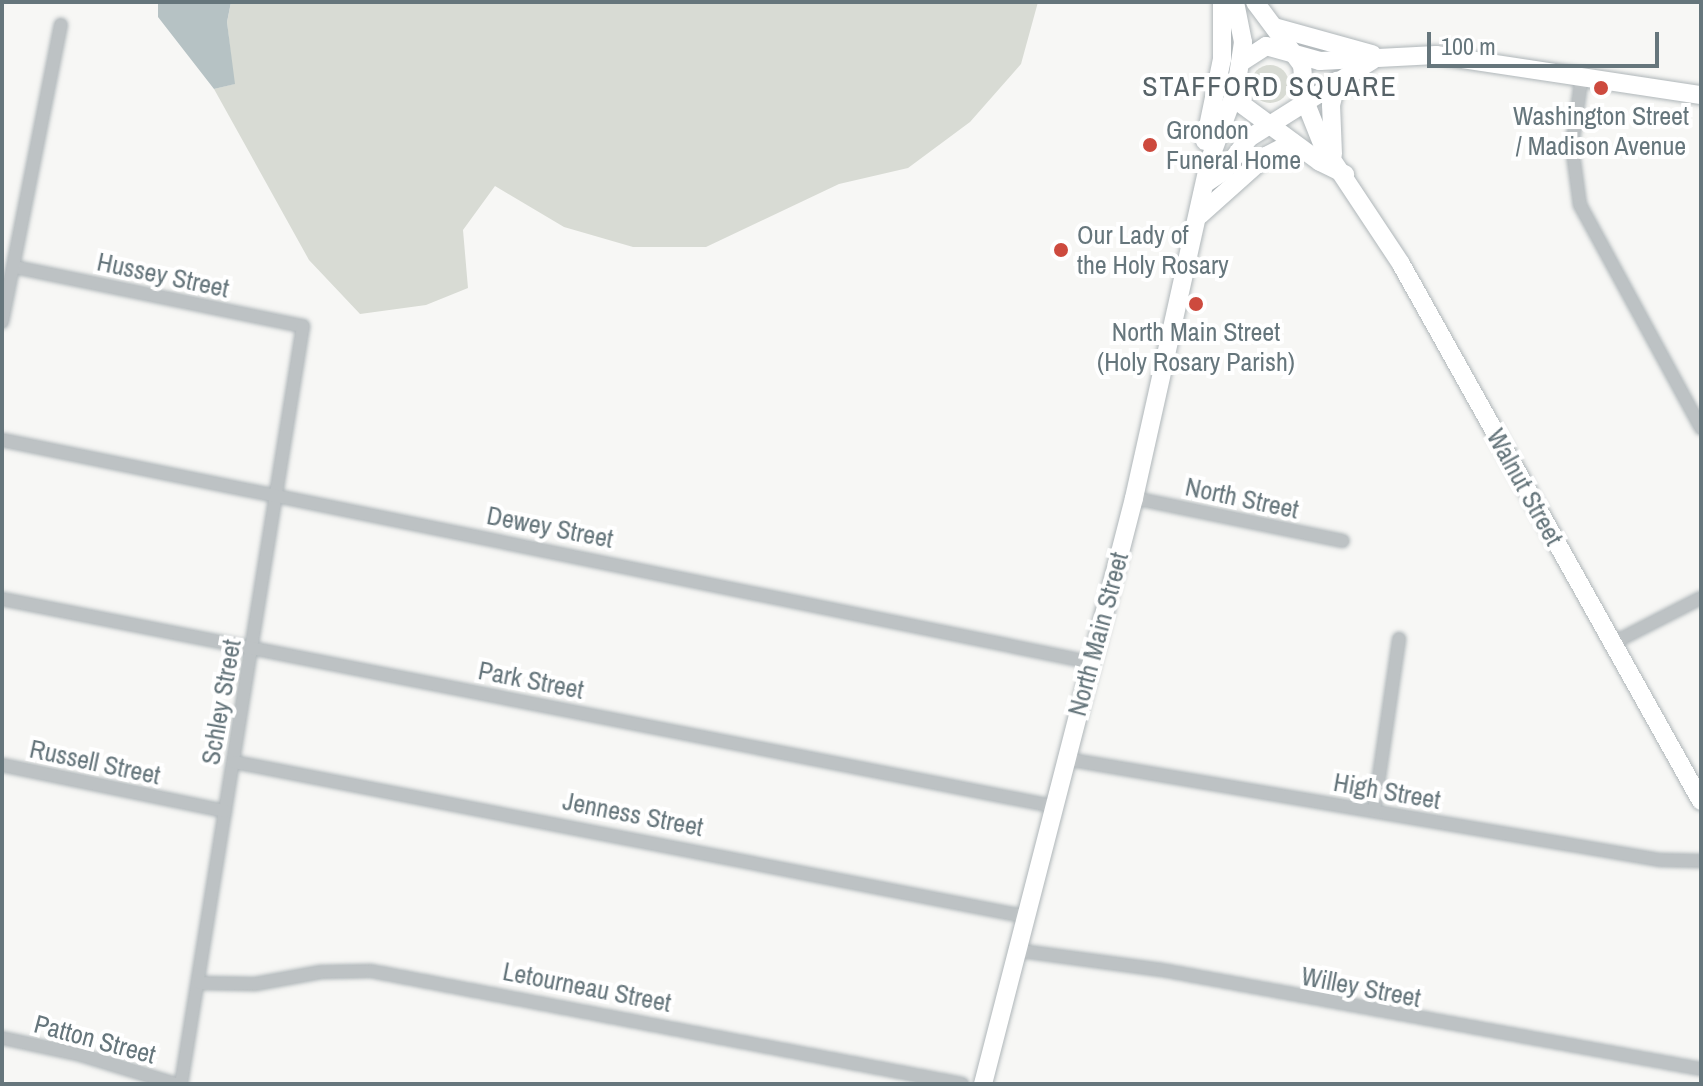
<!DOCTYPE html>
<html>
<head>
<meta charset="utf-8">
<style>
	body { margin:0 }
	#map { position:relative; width:1703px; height:1086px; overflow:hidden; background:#f7f7f5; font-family:"Archivo Narrow",sans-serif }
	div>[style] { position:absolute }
	.green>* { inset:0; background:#d8dbd4 }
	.round { border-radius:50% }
	.water>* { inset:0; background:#b6c2c4 }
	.roads { filter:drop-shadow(0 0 2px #afb6b9) drop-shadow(0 0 2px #afb6b9) }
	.street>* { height:12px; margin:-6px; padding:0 6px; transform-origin:6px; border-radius:6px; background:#bdc2c4 }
	.secondary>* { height:18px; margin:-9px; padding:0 9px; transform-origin:9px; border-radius:9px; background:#fff }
	.dots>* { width:22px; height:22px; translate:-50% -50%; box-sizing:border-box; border:4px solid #fff; border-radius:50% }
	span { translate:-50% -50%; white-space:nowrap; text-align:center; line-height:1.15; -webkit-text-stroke:8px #fff; paint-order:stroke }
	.poi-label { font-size:26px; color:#66767c }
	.left { translate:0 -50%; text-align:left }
	.street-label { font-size:26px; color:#66767c }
	.neighbourhood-label { font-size:28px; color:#576368; letter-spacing:2px }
	.frame { position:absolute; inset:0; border:4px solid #66767c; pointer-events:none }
	.scale { position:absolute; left:1427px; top:32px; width:232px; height:36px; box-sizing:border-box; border:4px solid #66767c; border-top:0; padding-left:10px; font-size:24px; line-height:28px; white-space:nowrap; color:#66767c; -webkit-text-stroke:6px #fff; paint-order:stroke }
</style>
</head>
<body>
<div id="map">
	<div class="green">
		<div style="clip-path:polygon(231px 2px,1038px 2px,1021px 64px,970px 122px,908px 168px,839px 184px,706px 247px,633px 247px,564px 227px,495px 186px,463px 230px,468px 288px,426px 305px,360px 314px,309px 260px,214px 89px,234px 84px,227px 22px)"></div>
		<div class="round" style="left:1251px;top:65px;width:38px;height:38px"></div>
	</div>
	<div class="water">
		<div style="clip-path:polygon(158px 2px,231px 2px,227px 22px,235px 84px,214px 89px,158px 17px)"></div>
	</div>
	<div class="roads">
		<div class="street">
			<div style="left:1582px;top:75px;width:72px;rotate:98deg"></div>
			<div style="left:1572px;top:146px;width:60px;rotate:82.3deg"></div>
			<div style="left:1580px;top:205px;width:254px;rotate:61.5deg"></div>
			<div style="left:15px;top:267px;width:294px;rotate:11.6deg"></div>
			<div style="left:303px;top:326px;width:768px;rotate:99.14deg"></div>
			<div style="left:2px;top:322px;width:303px;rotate:-78.8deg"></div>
			<div style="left:2px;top:440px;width:1109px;rotate:11.54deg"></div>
			<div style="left:1134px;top:498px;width:213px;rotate:11.6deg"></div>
			<div style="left:2px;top:599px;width:1070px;rotate:11.15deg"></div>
			<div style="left:1613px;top:643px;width:99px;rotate:-27.1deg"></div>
			<div style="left:1066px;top:759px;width:603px;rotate:9.65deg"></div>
			<div style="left:1660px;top:860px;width:41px;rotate:1.4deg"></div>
			<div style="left:234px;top:762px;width:804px;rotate:11.04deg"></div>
			<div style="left:2px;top:765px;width:228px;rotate:11.7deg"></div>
			<div style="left:1374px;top:811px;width:174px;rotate:-81.7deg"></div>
			<div style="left:1014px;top:950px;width:149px;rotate:7.7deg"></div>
			<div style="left:1162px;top:970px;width:548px;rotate:10.41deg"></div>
			<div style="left:200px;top:983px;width:55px;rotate:1deg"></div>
			<div style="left:255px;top:984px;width:67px;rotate:-10.3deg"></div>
			<div style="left:321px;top:972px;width:50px;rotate:-1.1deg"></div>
			<div style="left:371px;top:971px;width:602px;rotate:10.82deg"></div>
			<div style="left:2px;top:1038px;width:81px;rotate:12.1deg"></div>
			<div style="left:81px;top:1055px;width:99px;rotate:17deg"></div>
		</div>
		<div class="secondary">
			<div style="left:1235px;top:2px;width:41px;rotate:78.7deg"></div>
			<div style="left:1243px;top:42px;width:48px;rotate:98.5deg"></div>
			<div style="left:1236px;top:89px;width:15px;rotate:74deg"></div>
			<div style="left:1240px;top:103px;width:99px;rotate:36.4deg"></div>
			<div style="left:1320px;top:162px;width:28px;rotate:26deg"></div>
			<div style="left:1255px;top:2px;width:79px;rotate:53.3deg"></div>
			<div style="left:1302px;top:65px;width:36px;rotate:85deg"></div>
			<div style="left:1305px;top:101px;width:48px;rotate:68.2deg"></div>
			<div style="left:1323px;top:146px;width:141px;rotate:56.5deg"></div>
			<div style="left:1401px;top:264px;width:615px;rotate:60.81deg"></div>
			<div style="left:1274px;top:27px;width:102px;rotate:15.4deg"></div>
			<div style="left:1240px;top:63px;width:31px;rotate:-33deg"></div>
			<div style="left:1266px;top:46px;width:56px;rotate:15.5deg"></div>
			<div style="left:1320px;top:61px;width:116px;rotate:-3deg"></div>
			<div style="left:1436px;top:55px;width:268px;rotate:8.6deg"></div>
			<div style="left:1205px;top:141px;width:84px;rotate:-78.3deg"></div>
			<div style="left:1222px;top:59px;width:57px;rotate:-90deg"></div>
			<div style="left:1333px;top:154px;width:49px;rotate:-92.3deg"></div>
			<div style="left:1331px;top:105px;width:25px;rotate:-76deg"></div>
			<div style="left:1206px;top:183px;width:22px;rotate:-34deg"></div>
			<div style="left:1224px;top:171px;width:41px;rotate:-52.9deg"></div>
			<div style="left:1249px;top:138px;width:146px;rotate:-32.2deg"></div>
			<div style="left:1200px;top:215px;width:89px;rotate:-41.8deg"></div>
			<div style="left:1266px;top:156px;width:30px;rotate:-27deg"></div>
			<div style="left:983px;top:1084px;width:605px;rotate:-75.55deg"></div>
			<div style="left:1134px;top:498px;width:347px;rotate:-77.4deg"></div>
			<div style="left:1210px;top:159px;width:75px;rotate:-69.6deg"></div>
		</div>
	</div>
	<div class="dots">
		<div style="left:1601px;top:88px;background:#cd4a3e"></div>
		<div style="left:1150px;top:145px;background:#cd4a3e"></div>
		<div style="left:1061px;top:250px;background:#cd4a3e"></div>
		<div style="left:1196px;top:304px;background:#cd4a3e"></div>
	</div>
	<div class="poi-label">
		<span style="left:1601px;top:131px">Washington Street<br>/ Madison Avenue</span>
		<span class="left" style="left:1166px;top:145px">Grondon<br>Funeral Home</span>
		<span class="left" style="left:1077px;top:250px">Our Lady of<br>the Holy Rosary</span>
		<span style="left:1196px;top:347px">North Main Street<br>(Holy Rosary Parish)</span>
	</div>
	<div class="street-label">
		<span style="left:163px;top:275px;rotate:12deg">Hussey Street</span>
		<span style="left:1525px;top:487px;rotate:61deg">Walnut Street</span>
		<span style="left:1242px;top:498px;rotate:12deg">North Street</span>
		<span style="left:550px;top:527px;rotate:11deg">Dewey Street</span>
		<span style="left:1098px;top:634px;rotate:-75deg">North Main Street</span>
		<span style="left:531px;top:680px;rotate:11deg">Park Street</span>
		<span style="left:221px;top:702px;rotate:-80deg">Schley Street</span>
		<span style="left:95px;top:762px;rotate:12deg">Russell Street</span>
		<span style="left:1387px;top:791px;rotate:10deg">High Street</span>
		<span style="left:633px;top:814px;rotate:11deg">Jenness Street</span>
		<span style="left:587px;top:987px;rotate:11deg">Letourneau Street</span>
		<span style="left:1361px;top:987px;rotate:11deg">Willey Street</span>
		<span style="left:95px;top:1039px;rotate:15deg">Patton Street</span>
	</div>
	<div class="neighbourhood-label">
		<span style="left:1270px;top:86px">STAFFORD SQUARE</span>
	</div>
	<div class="frame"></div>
	<div class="scale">100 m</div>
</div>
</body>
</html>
